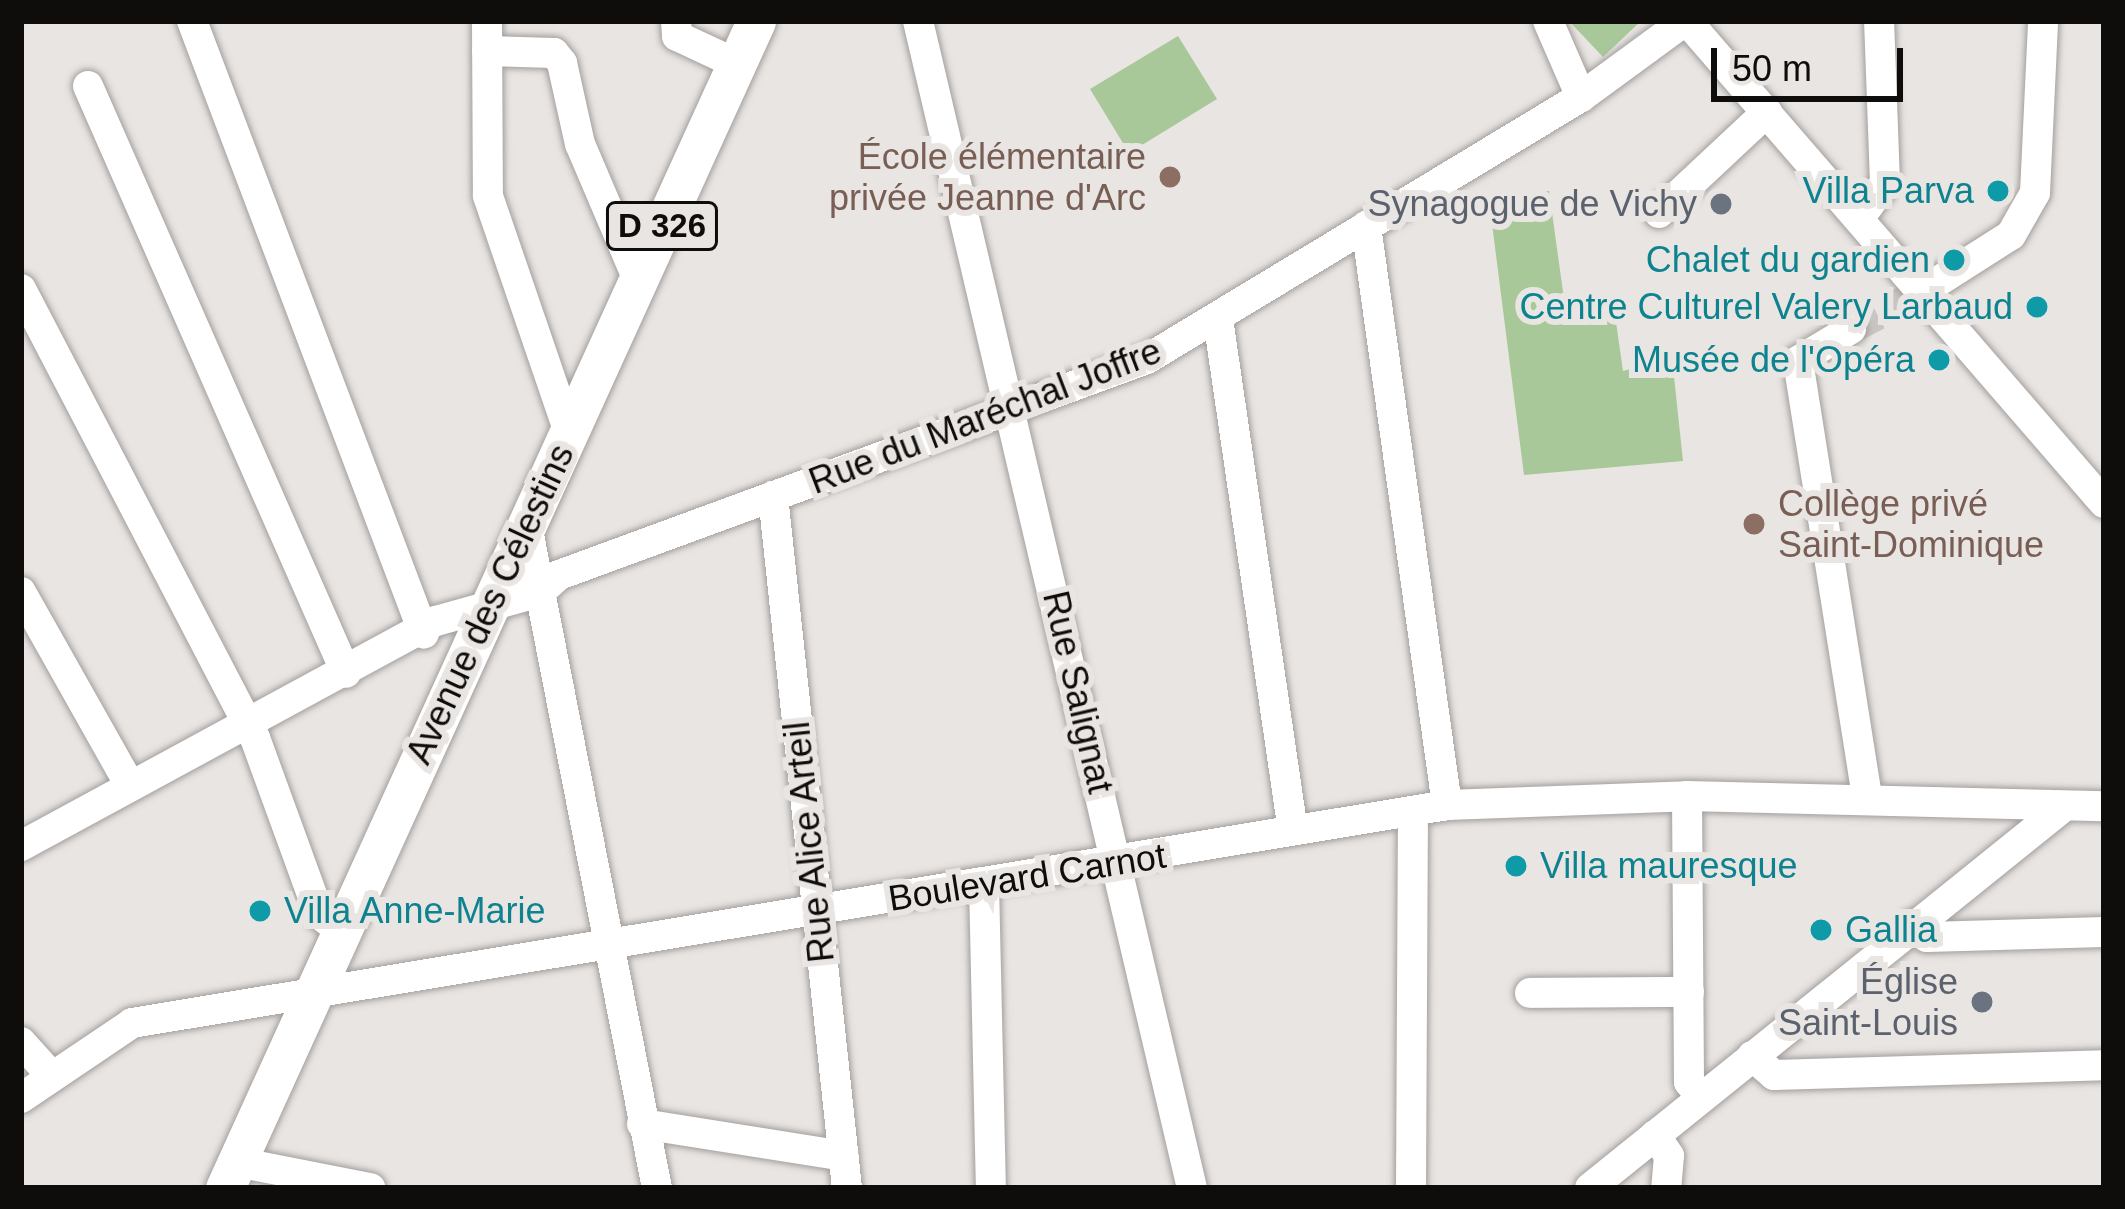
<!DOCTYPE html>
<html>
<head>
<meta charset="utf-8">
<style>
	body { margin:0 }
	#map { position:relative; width:2125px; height:1209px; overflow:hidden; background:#e9e5e2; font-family:Helvetica,sans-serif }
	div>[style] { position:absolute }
	.green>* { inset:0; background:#a8c89a }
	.minor-tunnel>* { height:30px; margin-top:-15px; transform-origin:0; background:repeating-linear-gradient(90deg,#c8c5c2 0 30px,transparent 0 45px) }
	.roads { filter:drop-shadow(0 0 3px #a39f9d) drop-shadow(0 0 3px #a39f9d) }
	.minor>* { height:30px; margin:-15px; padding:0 15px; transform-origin:15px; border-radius:15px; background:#fff }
	.major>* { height:39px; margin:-19.5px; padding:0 19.5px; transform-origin:19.5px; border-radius:19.5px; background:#fff }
	.dots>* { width:33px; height:33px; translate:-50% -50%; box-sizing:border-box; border:6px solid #e9e5e2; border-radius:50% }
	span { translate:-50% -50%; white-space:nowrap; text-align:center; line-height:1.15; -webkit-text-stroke:12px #e9e5e2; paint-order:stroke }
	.shield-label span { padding:3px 9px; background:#e9e5e2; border:3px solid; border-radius:9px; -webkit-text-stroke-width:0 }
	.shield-label { font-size:33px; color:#0f0d0c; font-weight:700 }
	.education-label { font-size:36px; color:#785e54 }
	.right { translate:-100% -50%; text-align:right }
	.left { translate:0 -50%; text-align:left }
	.culture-label { font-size:36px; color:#0d838f }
	.worship-label { font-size:36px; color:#5b616d }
	.street-label { font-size:36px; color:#0f0d0c }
	.frame { position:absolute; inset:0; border:24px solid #0f0d0c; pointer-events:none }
	.scale { position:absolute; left:1711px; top:48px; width:192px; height:54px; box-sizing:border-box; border:6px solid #0f0d0c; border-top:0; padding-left:15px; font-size:36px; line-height:42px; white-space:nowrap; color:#0f0d0c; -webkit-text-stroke:9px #e9e5e2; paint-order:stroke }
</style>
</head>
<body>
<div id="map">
	<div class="green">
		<div style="clip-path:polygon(1569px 21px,1641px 21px,1603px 57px)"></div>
		<div style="clip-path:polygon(1178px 36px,1217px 99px,1129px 153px,1090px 89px)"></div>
		<div style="clip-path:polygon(1549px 191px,1565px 306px,1613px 301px,1623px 371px,1672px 358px,1683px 461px,1524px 475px,1489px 200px)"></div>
	</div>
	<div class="minor-tunnel">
		<div style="left:1851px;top:329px;width:81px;rotate:-27.8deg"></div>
	</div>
	<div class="roads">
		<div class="minor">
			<div style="left:192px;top:21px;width:655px;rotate:69.27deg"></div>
			<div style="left:487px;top:21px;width:175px;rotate:89.7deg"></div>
			<div style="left:488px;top:196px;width:250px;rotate:71.1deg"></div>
			<div style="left:676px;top:21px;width:15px;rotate:86deg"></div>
			<div style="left:677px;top:36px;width:66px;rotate:25deg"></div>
			<div style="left:918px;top:21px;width:1199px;rotate:76.79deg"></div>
			<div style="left:1548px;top:21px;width:83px;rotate:66.5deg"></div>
			<div style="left:1687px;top:21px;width:637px;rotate:49.14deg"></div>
			<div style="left:487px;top:51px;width:67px;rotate:1.7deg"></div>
			<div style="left:554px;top:53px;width:13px;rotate:51deg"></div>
			<div style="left:562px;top:63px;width:83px;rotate:77.5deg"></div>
			<div style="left:580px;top:144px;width:148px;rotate:66.9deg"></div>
			<div style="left:88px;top:86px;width:641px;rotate:66.27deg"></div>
			<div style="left:1659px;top:213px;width:148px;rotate:-43.1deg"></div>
			<div style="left:1859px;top:219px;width:44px;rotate:-54.2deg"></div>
			<div style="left:1885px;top:183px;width:162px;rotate:-92.1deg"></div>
			<div style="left:1366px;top:226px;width:585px;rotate:82.04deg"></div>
			<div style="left:21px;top:289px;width:506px;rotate:62.47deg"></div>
			<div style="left:255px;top:738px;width:187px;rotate:70deg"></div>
			<div style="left:319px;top:914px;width:28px;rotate:38deg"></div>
			<div style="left:1923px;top:291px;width:104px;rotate:-32.5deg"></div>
			<div style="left:2011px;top:235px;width:48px;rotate:-60.3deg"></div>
			<div style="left:2035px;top:193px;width:172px;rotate:-87.3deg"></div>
			<div style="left:1218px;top:319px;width:517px;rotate:81.67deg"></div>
			<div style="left:1851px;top:329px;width:62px;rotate:148.9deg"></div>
			<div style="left:1798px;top:361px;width:442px;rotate:81deg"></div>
			<div style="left:773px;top:496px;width:696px;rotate:83.9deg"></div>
			<div style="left:527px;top:525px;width:676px;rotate:78.91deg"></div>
			<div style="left:21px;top:592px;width:216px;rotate:60.6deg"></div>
			<div style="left:1687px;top:796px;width:286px;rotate:89.6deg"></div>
			<div style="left:1689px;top:1082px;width:19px;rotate:51deg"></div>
			<div style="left:21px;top:846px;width:472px;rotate:-28.5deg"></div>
			<div style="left:436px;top:621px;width:108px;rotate:-15.6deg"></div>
			<div style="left:540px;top:592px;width:25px;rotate:-42deg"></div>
			<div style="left:559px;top:575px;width:626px;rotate:-20.17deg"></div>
			<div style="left:1147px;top:359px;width:507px;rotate:-31.12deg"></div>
			<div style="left:1581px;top:97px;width:129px;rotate:-36.2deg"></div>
			<div style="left:984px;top:884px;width:304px;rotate:88.7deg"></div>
			<div style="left:1913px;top:925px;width:18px;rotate:41deg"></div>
			<div style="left:1927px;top:937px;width:177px;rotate:-1.6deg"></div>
			<div style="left:1530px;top:993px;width:159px;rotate:-0.4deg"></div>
			<div style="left:21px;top:1042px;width:40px;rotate:48deg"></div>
			<div style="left:1752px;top:1056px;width:29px;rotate:41deg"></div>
			<div style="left:1774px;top:1075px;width:330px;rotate:-1.7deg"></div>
			<div style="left:21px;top:1098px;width:134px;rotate:-34deg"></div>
			<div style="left:132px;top:1023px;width:1333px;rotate:-9.41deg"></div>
			<div style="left:1447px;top:805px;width:240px;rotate:-2.1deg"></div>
			<div style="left:1687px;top:796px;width:417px;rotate:1.4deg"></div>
			<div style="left:642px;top:1124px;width:204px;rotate:9deg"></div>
			<div style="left:1655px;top:1135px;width:25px;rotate:56deg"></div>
			<div style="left:1669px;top:1156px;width:32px;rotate:95deg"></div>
			<div style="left:237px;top:1162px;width:136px;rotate:11.1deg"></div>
			<div style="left:1411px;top:1188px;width:377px;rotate:-89.7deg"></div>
			<div style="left:1590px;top:1188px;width:606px;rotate:-38.84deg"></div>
		</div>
		<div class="major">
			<div style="left:225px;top:1188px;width:1282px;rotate:-65.53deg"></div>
		</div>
	</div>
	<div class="dots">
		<div style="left:1170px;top:177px;background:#8d6e63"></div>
		<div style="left:1998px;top:191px;background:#0f9aa8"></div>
		<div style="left:1721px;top:204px;background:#6b7280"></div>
		<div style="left:1954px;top:260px;background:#0f9aa8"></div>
		<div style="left:2037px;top:307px;background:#0f9aa8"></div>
		<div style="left:1939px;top:360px;background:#0f9aa8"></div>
		<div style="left:1754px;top:524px;background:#8d6e63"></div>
		<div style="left:1516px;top:866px;background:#0f9aa8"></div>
		<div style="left:260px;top:911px;background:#0f9aa8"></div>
		<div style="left:1821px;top:930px;background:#0f9aa8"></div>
		<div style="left:1982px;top:1002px;background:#6b7280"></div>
	</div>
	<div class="shield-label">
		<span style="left:662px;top:226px">D 326</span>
	</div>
	<div class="education-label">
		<span class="right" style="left:1146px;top:177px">École élémentaire<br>privée Jeanne d'Arc</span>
		<span class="left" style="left:1778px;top:524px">Collège privé<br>Saint-Dominique</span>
	</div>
	<div class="culture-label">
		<span class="right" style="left:1974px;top:191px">Villa Parva</span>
		<span class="right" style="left:1930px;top:260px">Chalet du gardien</span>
		<span class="right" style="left:2013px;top:307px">Centre Culturel Valery Larbaud</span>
		<span class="right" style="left:1915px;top:360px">Musée de l'Opéra</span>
		<span class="left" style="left:1540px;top:866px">Villa mauresque</span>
		<span class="left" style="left:284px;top:911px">Villa Anne-Marie</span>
		<span class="left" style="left:1845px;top:930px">Gallia</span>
	</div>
	<div class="worship-label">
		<span class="right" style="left:1697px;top:204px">Synagogue de Vichy</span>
		<span class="right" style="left:1958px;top:1002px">Église<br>Saint-Louis</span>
	</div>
	<div class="street-label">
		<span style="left:985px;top:416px;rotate:-21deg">Rue du Maréchal Joffre</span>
		<span style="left:490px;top:604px;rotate:-65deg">Avenue des Célestins</span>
		<span style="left:1078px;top:692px;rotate:77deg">Rue Salignat</span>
		<span style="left:809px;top:842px;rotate:-96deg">Rue Alice Arteil</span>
		<span style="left:1027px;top:877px;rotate:-9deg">Boulevard Carnot</span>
	</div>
	<div class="frame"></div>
	<div class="scale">50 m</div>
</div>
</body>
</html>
